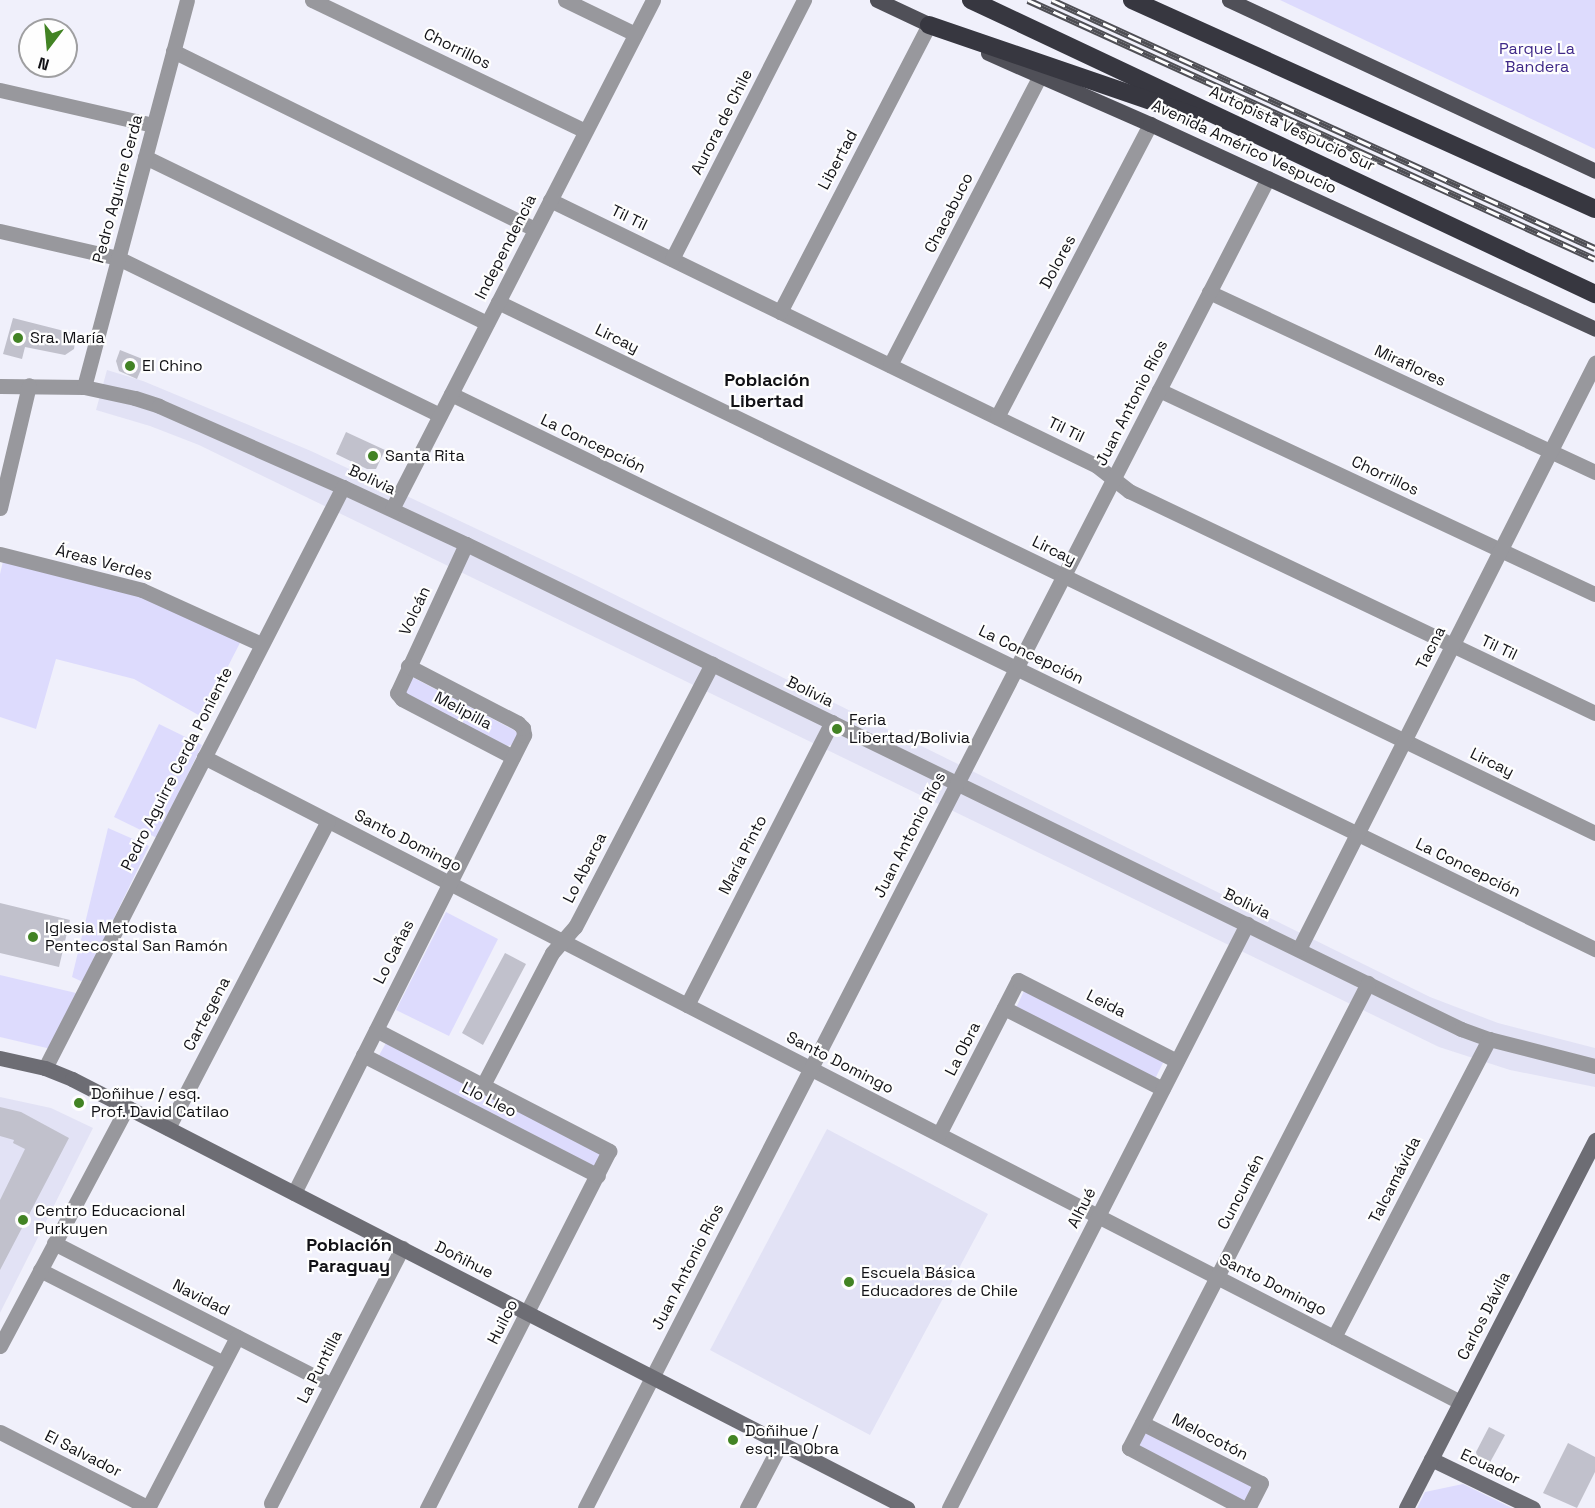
<!DOCTYPE html>
<html>
<head>
<meta charset="utf-8">
<style>
	body { margin:0 }
	#map { position:relative; width:1595px; height:1508px; overflow:hidden; background:#f0f0fb; font-family:"Space Grotesk",sans-serif }
	div>[style] { position:absolute }
	.built>* { inset:0; background:#e2e2f5 }
	.green>* { inset:0; background:#dddbfd }
	.building>* { inset:0; background:#c1c1cc }
	.street>* { height:15px; margin:-7.5px; padding:0 7.5px; transform-origin:7.5px; border-radius:7.5px; background:#98989d }
	.secondary>* { height:15px; margin:-7.5px; padding:0 7.5px; transform-origin:7.5px; border-radius:7.5px; background:#6d6d74 }
	.primary>* { height:15px; margin:-7.5px; padding:0 7.5px; transform-origin:7.5px; border-radius:7.5px; background:#505058 }
	.highway>* { height:18px; margin:-9px; padding:0 9px; transform-origin:9px; border-radius:9px; background:#373740 }
	.rail>* { height:7px; margin-top:-3.5px; transform-origin:0; background:repeating-linear-gradient(90deg,#fefefe 0 14px,#4f4f55 0 28px); box-sizing:border-box; border-block:2px solid #4f4f55 }
	.dots>* { width:16px; height:16px; translate:-50% -50%; box-sizing:border-box; border:3px solid #fefefe; border-radius:50% }
	span { translate:-50% -50%; white-space:nowrap; text-align:center; line-height:1.15; -webkit-text-stroke:4.5px #fefefe; paint-order:stroke }
	.street-label { font-size:16px; color:#111115 }
	.park-label { font-size:16px; color:#3f2988 }
	.poi-label { font-size:16px; color:#111115 }
	.left { translate:0 -50%; text-align:left }
	.neighbourhood-label { font-size:18px; color:#111115; font-weight:700 }
	.north { position:absolute; left:18px; top:18px; width:60px; height:60px; box-sizing:border-box; background:#fefefe; border:2px solid #9f9fa1; border-radius:50%; rotate:196deg; font-size:16px; font-weight:700; line-height:24px; text-align:center; color:#111115 }
	.north::after { content:''; display:block; margin:auto; width:21px; height:27px; background:#428324; clip-path:polygon(50% 0,100% 100%,50% 72%,0 100%) }
</style>
</head>
<body>
<div id="map">
	<div class="built">
		<div style="clip-path:polygon(107px 370px,143px 381px,311px 451px,579px 577px,1430px 997px,1498px 1023px,1595px 1048px,1595px 1087px,1510px 1070px,1439px 1047px,199px 445px,150px 426px,96px 410px)"></div>
		<div style="clip-path:polygon(0 1097px,51px 1108px,93px 1128px,0 1313px)"></div>
		<div style="clip-path:polygon(827px 1129px,988px 1214px,870px 1435px,710px 1350px)"></div>
	</div>
	<div class="green">
		<div style="clip-path:polygon(1280px 0,1595px 0,1595px 149px)"></div>
		<div style="clip-path:polygon(5px 553px,140px 587px,242px 639px,202px 717px,134px 679px,56px 659px,36px 729px,0 717px,0 574px)"></div>
		<div style="clip-path:polygon(414px 678px,514px 730px,518px 734px,513px 745px,507px 746px,406px 696px,403px 690px,407px 680px)"></div>
		<div style="clip-path:polygon(159px 724px,202px 745px,157px 838px,114px 817px)"></div>
		<div style="clip-path:polygon(108px 828px,149px 846px,83px 982px,72px 977px)"></div>
		<div style="clip-path:polygon(446px 912px,498px 939px,449px 1036px,396px 1010px)"></div>
		<div style="clip-path:polygon(0 975px,76px 993px,51px 1049px,0 1037px)"></div>
		<div style="clip-path:polygon(1024px 991px,1165px 1059px,1155px 1079px,1016px 1008px)"></div>
		<div style="clip-path:polygon(387px 1041px,603px 1153px,595px 1170px,377px 1059px)"></div>
		<div style="clip-path:polygon(1145px 1429px,1254px 1485px,1245px 1503px,1136px 1447px)"></div>
		<div style="clip-path:polygon(1463px 1484px,1512px 1508px,1417px 1508px,1425px 1492px)"></div>
	</div>
	<div class="building">
		<div style="clip-path:polygon(13px 318px,76px 334px,74px 349px,65px 355px,25px 347px,22px 359px,3px 354px)"></div>
		<div style="clip-path:polygon(120px 350px,145px 360px,137px 379px,119px 371px,116px 361px)"></div>
		<div style="clip-path:polygon(346px 432px,385px 450px,376px 469px,367px 469px,336px 454px)"></div>
		<div style="clip-path:polygon(0 903px,70px 920px,59px 967px,0 953px)"></div>
		<div style="clip-path:polygon(505px 953px,526px 964px,483px 1045px,462px 1033px)"></div>
		<div style="clip-path:polygon(0 1107px,21px 1112px,69px 1138px,0 1270px,0 1200px,25px 1149px,13px 1143px,14px 1140px,0 1136px)"></div>
		<div style="clip-path:polygon(1489px 1427px,1505px 1435px,1488px 1466px,1478px 1461px,1476px 1452px)"></div>
		<div style="clip-path:polygon(1568px 1443px,1595px 1457px,1595px 1472px,1577px 1508px,1543px 1493px)"></div>
	</div>
	<div class="street">
		<div style="left:312px;top:0;width:303px;rotate:25.6deg"></div>
		<div style="left:565px;top:0;width:78px;rotate:25.9deg"></div>
		<div style="left:173px;top:51px;width:403px;rotate:26.2deg"></div>
		<div style="left:0;top:90px;width:157px;rotate:12.9deg"></div>
		<div style="left:145px;top:157px;width:380px;rotate:25.9deg"></div>
		<div style="left:550px;top:200px;width:608px;rotate:25.93deg"></div>
		<div style="left:1097px;top:466px;width:41px;rotate:38deg"></div>
		<div style="left:1129px;top:491px;width:516px;rotate:25.47deg"></div>
		<div style="left:0;top:231px;width:121px;rotate:12.9deg"></div>
		<div style="left:118px;top:258px;width:358px;rotate:26deg"></div>
		<div style="left:672px;top:259px;width:291px;rotate:-63deg"></div>
		<div style="left:1209px;top:292px;width:426px;rotate:25deg"></div>
		<div style="left:498px;top:302px;width:1219px;rotate:25.83deg"></div>
		<div style="left:780px;top:312px;width:323px;rotate:-62.6deg"></div>
		<div style="left:890px;top:365px;width:324px;rotate:-62.6deg"></div>
		<div style="left:0;top:386px;width:84px;rotate:0.7deg"></div>
		<div style="left:84px;top:387px;width:52px;rotate:12.2deg"></div>
		<div style="left:135px;top:398px;width:25px;rotate:18deg"></div>
		<div style="left:159px;top:406px;width:201px;rotate:23.8deg"></div>
		<div style="left:343px;top:487px;width:136px;rotate:24.9deg"></div>
		<div style="left:466px;top:544px;width:1107px;rotate:25.99deg"></div>
		<div style="left:1461px;top:1029px;width:30px;rotate:20deg"></div>
		<div style="left:1489px;top:1039px;width:109px;rotate:14.3deg"></div>
		<div style="left:84px;top:387px;width:400px;rotate:-75.1deg"></div>
		<div style="left:1159px;top:390px;width:481px;rotate:25.1deg"></div>
		<div style="left:451px;top:394px;width:1272px;rotate:25.88deg"></div>
		<div style="left:997px;top:417px;width:331px;rotate:-62.4deg"></div>
		<div style="left:0;top:508px;width:126px;rotate:-76.7deg"></div>
		<div style="left:392px;top:509px;width:572px;rotate:-62.85deg"></div>
		<div style="left:466px;top:544px;width:164px;rotate:114.8deg"></div>
		<div style="left:397px;top:693px;width:8px;rotate:50deg"></div>
		<div style="left:402px;top:699px;width:125px;rotate:27.6deg"></div>
		<div style="left:0;top:554px;width:146px;rotate:14.2deg"></div>
		<div style="left:142px;top:590px;width:131px;rotate:24.4deg"></div>
		<div style="left:204px;top:757px;width:1412px;rotate:27.18deg"></div>
		<div style="left:1299px;top:949px;width:657px;rotate:-63.2deg"></div>
		<div style="left:687px;top:1005px;width:318px;rotate:-62.9deg"></div>
		<div style="left:1004px;top:1008px;width:178px;rotate:27deg"></div>
		<div style="left:376px;top:1030px;width:263px;rotate:27.4deg"></div>
		<div style="left:609px;top:1151px;width:401px;rotate:117deg"></div>
		<div style="left:363px;top:1055px;width:264px;rotate:27.2deg"></div>
		<div style="left:45px;top:1068px;width:653px;rotate:-62.85deg"></div>
		<div style="left:483px;top:1085px;width:149px;rotate:-62.4deg"></div>
		<div style="left:552px;top:953px;width:35px;rotate:-49deg"></div>
		<div style="left:575px;top:927px;width:297px;rotate:-62.5deg"></div>
		<div style="left:168px;top:1128px;width:346px;rotate:-62.5deg"></div>
		<div style="left:939px;top:1134px;width:173px;rotate:-62.8deg"></div>
		<div style="left:1018px;top:980px;width:178px;rotate:27deg"></div>
		<div style="left:294px;top:1193px;width:513px;rotate:-63.33deg"></div>
		<div style="left:524px;top:735px;width:7px;rotate:-98deg"></div>
		<div style="left:523px;top:728px;width:7px;rotate:-135deg"></div>
		<div style="left:518px;top:723px;width:124px;rotate:-152.6deg"></div>
		<div style="left:54px;top:1243px;width:311px;rotate:27.1deg"></div>
		<div style="left:40px;top:1270px;width:205px;rotate:26.9deg"></div>
		<div style="left:1334px;top:1337px;width:336px;rotate:-62.5deg"></div>
		<div style="left:0;top:1346px;width:271px;rotate:-62deg"></div>
		<div style="left:1142px;top:1423px;width:133px;rotate:26.8deg"></div>
		<div style="left:1261px;top:1483px;width:28px;rotate:117deg"></div>
		<div style="left:0;top:1432px;width:167px;rotate:27deg"></div>
		<div style="left:271px;top:1503px;width:287px;rotate:-62.8deg"></div>
		<div style="left:148px;top:1508px;width:193px;rotate:-62.5deg"></div>
		<div style="left:585px;top:1508px;width:1495px;rotate:-62.82deg"></div>
		<div style="left:747px;top:1508px;width:73px;rotate:-62.4deg"></div>
		<div style="left:949px;top:1508px;width:656px;rotate:-62.97deg"></div>
		<div style="left:1243px;top:1508px;width:129px;rotate:-152.2deg"></div>
		<div style="left:1129px;top:1448px;width:523px;rotate:-62.8deg"></div>
	</div>
	<div class="secondary">
		<div style="left:0;top:1058px;width:46px;rotate:12.5deg"></div>
		<div style="left:45px;top:1068px;width:29px;rotate:22deg"></div>
		<div style="left:72px;top:1079px;width:939px;rotate:27.19deg"></div>
		<div style="left:1431px;top:1459px;width:113px;rotate:25.7deg"></div>
		<div style="left:1406px;top:1508px;width:414px;rotate:-62.8deg"></div>
	</div>
	<div class="primary">
		<div style="left:877px;top:0;width:68px;rotate:25.1deg"></div>
		<div style="left:1229px;top:0;width:404px;rotate:25deg"></div>
		<div style="left:988px;top:53px;width:177px;rotate:23.7deg"></div>
		<div style="left:1150px;top:124px;width:490px;rotate:24.7deg"></div>
	</div>
	<div class="highway">
		<div style="left:971px;top:0;width:690px;rotate:25.23deg"></div>
		<div style="left:1132px;top:0;width:508px;rotate:24.29deg"></div>
		<div style="left:929px;top:25px;width:283px;rotate:18.9deg"></div>
	</div>
	<div class="rail">
		<div style="left:1028px;top:0;width:623px;rotate:24.55deg"></div>
		<div style="left:1052px;top:0;width:597px;rotate:24.55deg"></div>
	</div>
	<div class="dots">
		<div style="left:18px;top:338px;background:#428324"></div>
		<div style="left:130px;top:366px;background:#428324"></div>
		<div style="left:373px;top:456px;background:#428324"></div>
		<div style="left:837px;top:729px;background:#428324"></div>
		<div style="left:33px;top:937px;background:#428324"></div>
		<div style="left:79px;top:1103px;background:#428324"></div>
		<div style="left:23px;top:1220px;background:#428324"></div>
		<div style="left:849px;top:1282px;background:#428324"></div>
		<div style="left:733px;top:1440px;background:#428324"></div>
	</div>
	<div class="street-label">
		<span style="left:457px;top:49px;rotate:26deg">Chorrillos</span>
		<span style="left:722px;top:122px;rotate:-63deg">Aurora de Chile</span>
		<span style="left:1292px;top:129px;rotate:25deg">Autopista Vespucio Sur</span>
		<span style="left:1244px;top:147px;rotate:25deg">Avenida Américo Vespucio</span>
		<span style="left:838px;top:160px;rotate:-62deg">Libertad</span>
		<span style="left:118px;top:189px;rotate:-75deg">Pedro Aguirre Cerda</span>
		<span style="left:949px;top:213px;rotate:-63deg">Chacabuco</span>
		<span style="left:629px;top:218px;rotate:26deg">Til Til</span>
		<span style="left:506px;top:247px;rotate:-63deg">Independencia</span>
		<span style="left:1058px;top:262px;rotate:-62deg">Dolores</span>
		<span style="left:617px;top:339px;rotate:26deg">Lircay</span>
		<span style="left:1410px;top:366px;rotate:25deg">Miraflores</span>
		<span style="left:1132px;top:403px;rotate:-63deg">Juan Antonio Ríos</span>
		<span style="left:1066px;top:430px;rotate:26deg">Til Til</span>
		<span style="left:593px;top:444px;rotate:26deg">La Concepción</span>
		<span style="left:1385px;top:476px;rotate:25deg">Chorrillos</span>
		<span style="left:372px;top:480px;rotate:25deg">Bolivia</span>
		<span style="left:1054px;top:551px;rotate:26deg">Lircay</span>
		<span style="left:104px;top:563px;rotate:15deg">Áreas Verdes</span>
		<span style="left:415px;top:611px;rotate:-65deg">Volcán</span>
		<span style="left:1431px;top:648px;rotate:-63deg">Tacna</span>
		<span style="left:1499px;top:648px;rotate:25deg">Til Til</span>
		<span style="left:1031px;top:655px;rotate:26deg">La Concepción</span>
		<span style="left:810px;top:692px;rotate:26deg">Bolivia</span>
		<span style="left:463px;top:711px;rotate:28deg">Melipilla</span>
		<span style="left:1492px;top:763px;rotate:26deg">Lircay</span>
		<span style="left:177px;top:769px;rotate:-63deg">Pedro Aguirre Cerda Poniente</span>
		<span style="left:910px;top:835px;rotate:-63deg">Juan Antonio Ríos</span>
		<span style="left:408px;top:841px;rotate:27deg">Santo Domingo</span>
		<span style="left:743px;top:855px;rotate:-63deg">María Pinto</span>
		<span style="left:585px;top:868px;rotate:-63deg">Lo Abarca</span>
		<span style="left:1468px;top:868px;rotate:26deg">La Concepción</span>
		<span style="left:1247px;top:904px;rotate:26deg">Bolivia</span>
		<span style="left:394px;top:952px;rotate:-63deg">Lo Cañas</span>
		<span style="left:1106px;top:1004px;rotate:27deg">Leida</span>
		<span style="left:207px;top:1014px;rotate:-62deg">Cartegena</span>
		<span style="left:963px;top:1049px;rotate:-63deg">La Obra</span>
		<span style="left:840px;top:1063px;rotate:27deg">Santo Domingo</span>
		<span style="left:489px;top:1100px;rotate:27deg">Llo Lleo</span>
		<span style="left:1395px;top:1180px;rotate:-63deg">Talcamávida</span>
		<span style="left:1241px;top:1192px;rotate:-63deg">Cuncumén</span>
		<span style="left:1082px;top:1208px;rotate:-63deg">Alhué</span>
		<span style="left:464px;top:1260px;rotate:27deg">Doñihue</span>
		<span style="left:688px;top:1267px;rotate:-63deg">Juan Antonio Ríos</span>
		<span style="left:1273px;top:1285px;rotate:27deg">Santo Domingo</span>
		<span style="left:201px;top:1298px;rotate:27deg">Navidad</span>
		<span style="left:1484px;top:1316px;rotate:-63deg">Carlos Dávila</span>
		<span style="left:503px;top:1322px;rotate:-63deg">Huilco</span>
		<span style="left:320px;top:1367px;rotate:-63deg">La Puntilla</span>
		<span style="left:1210px;top:1437px;rotate:27deg">Melocotón</span>
		<span style="left:83px;top:1454px;rotate:27deg">El Salvador</span>
		<span style="left:1490px;top:1467px;rotate:25deg">Ecuador</span>
	</div>
	<div class="park-label">
		<span style="left:1537px;top:58px">Parque La<br>Bandera</span>
	</div>
	<div class="poi-label">
		<span class="left" style="left:30px;top:338px">Sra. María</span>
		<span class="left" style="left:142px;top:366px">El Chino</span>
		<span class="left" style="left:385px;top:456px">Santa Rita</span>
		<span class="left" style="left:849px;top:729px">Feria<br>Libertad/Bolivia</span>
		<span class="left" style="left:45px;top:937px">Iglesia Metodista<br>Pentecostal San Ramón</span>
		<span class="left" style="left:91px;top:1103px">Doñihue / esq.<br>Prof. David Catilao</span>
		<span class="left" style="left:35px;top:1220px">Centro Educacional<br>Purkuyen</span>
		<span class="left" style="left:861px;top:1282px">Escuela Básica<br>Educadores de Chile</span>
		<span class="left" style="left:745px;top:1440px">Doñihue /<br>esq. La Obra</span>
	</div>
	<div class="neighbourhood-label">
		<span style="left:767px;top:391px">Población<br>Libertad</span>
		<span style="left:349px;top:1256px">Población<br>Paraguay</span>
	</div>
	<div class="north">N</div>
</div>
</body>
</html>
